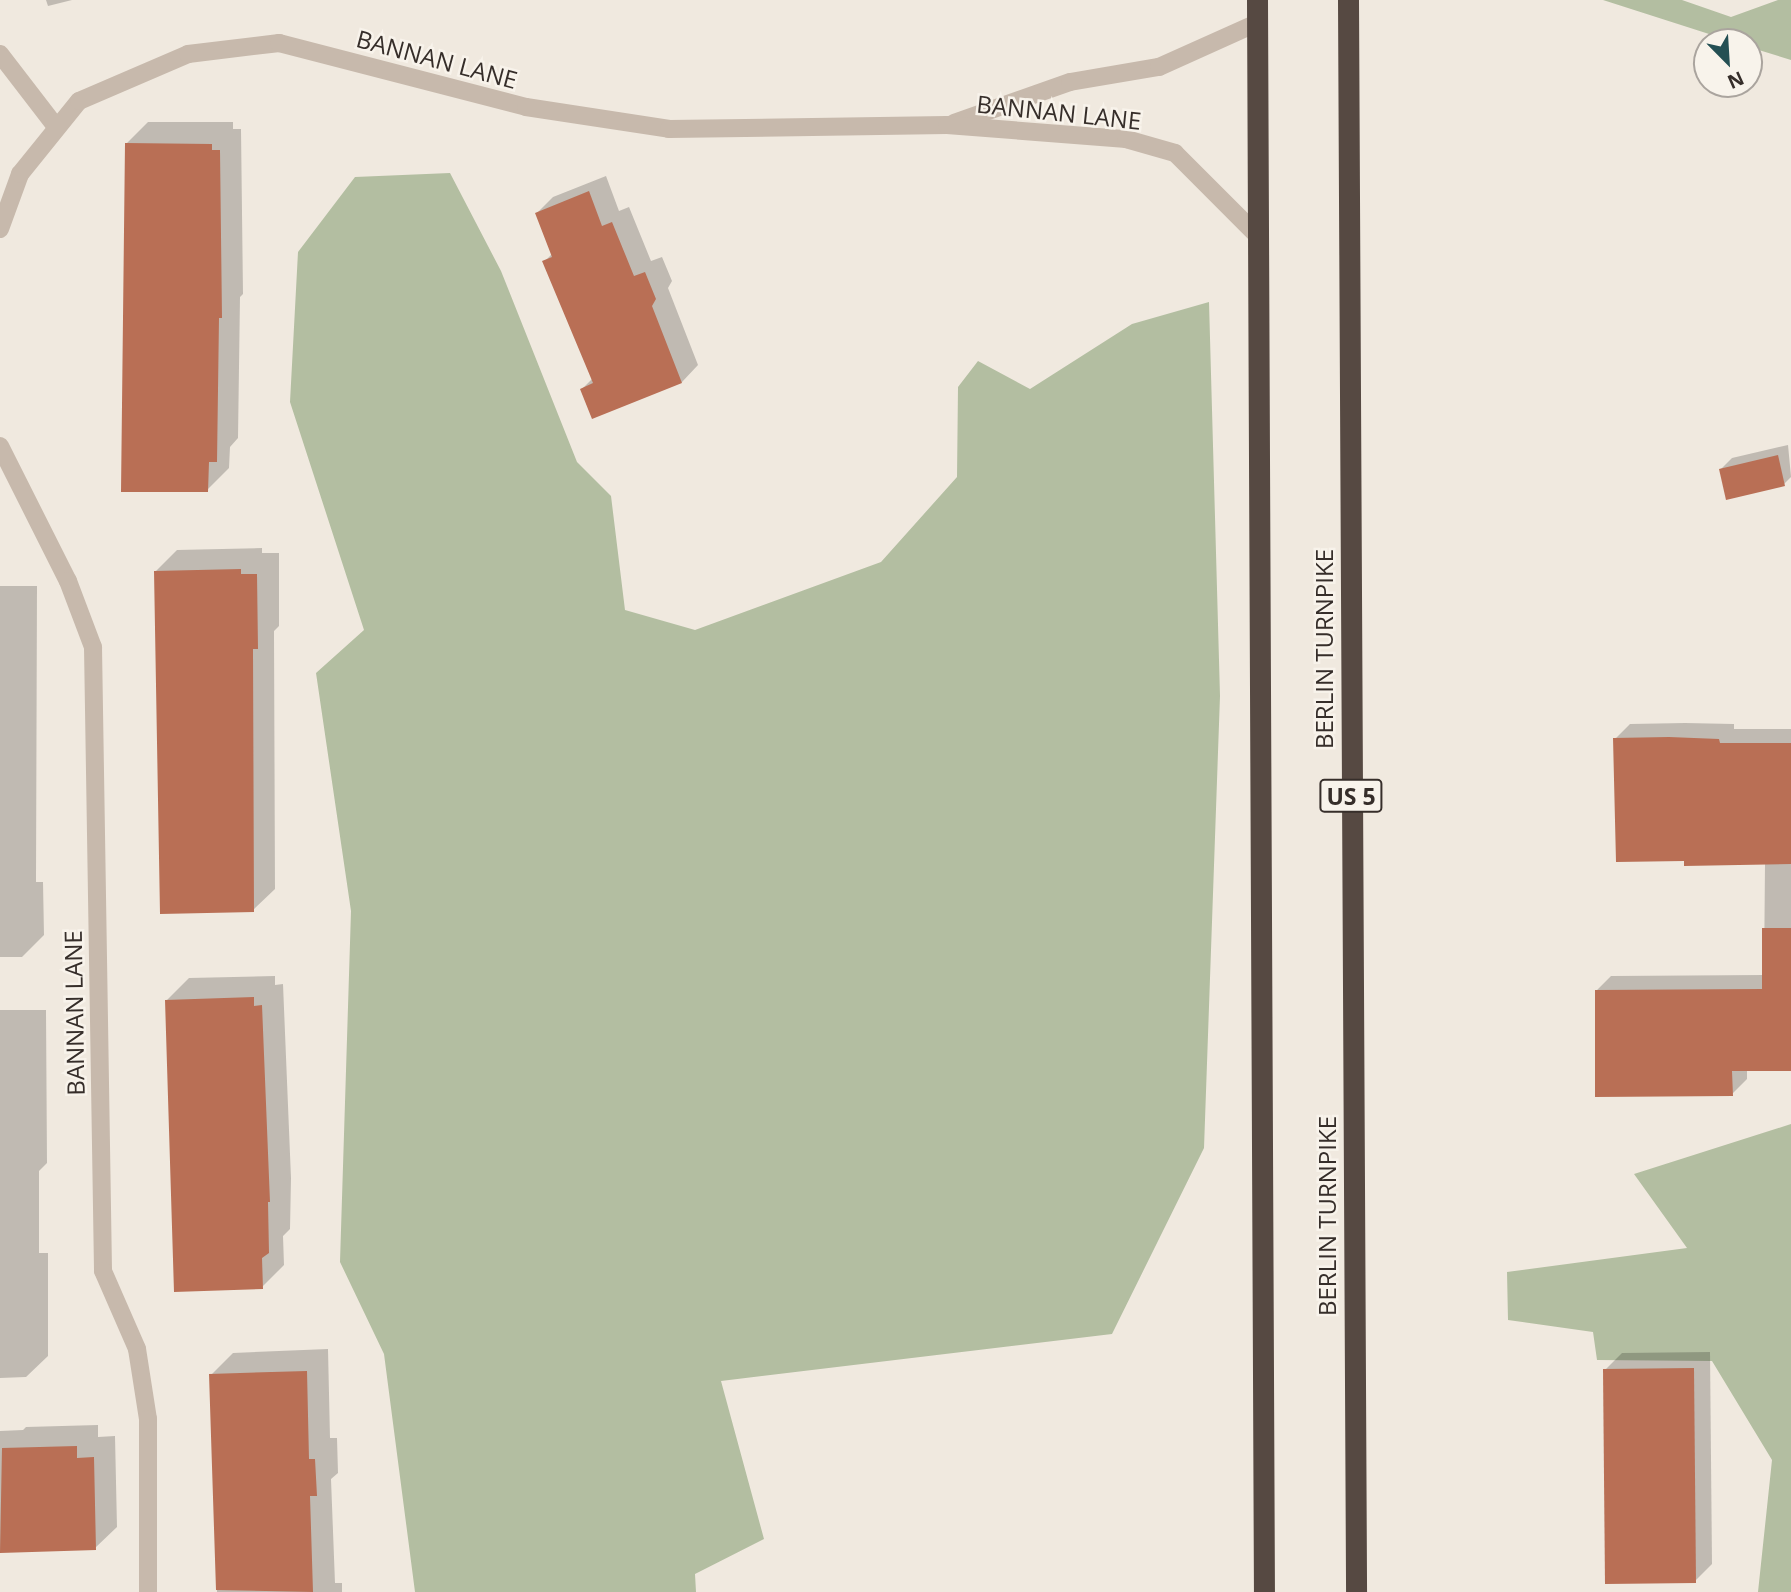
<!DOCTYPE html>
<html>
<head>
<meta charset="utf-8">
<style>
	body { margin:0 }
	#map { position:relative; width:1791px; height:1592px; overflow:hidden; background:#f0e9df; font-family:"Open Sans",sans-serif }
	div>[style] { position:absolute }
	.green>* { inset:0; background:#b3bea1 }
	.shadow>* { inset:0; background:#0003 }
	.building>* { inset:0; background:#b96f55 }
	.minor>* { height:18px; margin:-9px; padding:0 9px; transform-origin:9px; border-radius:9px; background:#c7b9ac }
	.highway>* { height:21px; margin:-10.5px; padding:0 10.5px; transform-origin:10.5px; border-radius:10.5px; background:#564942 }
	span { translate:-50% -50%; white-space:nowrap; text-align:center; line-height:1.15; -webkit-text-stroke:5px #f8f3eb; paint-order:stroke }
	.shield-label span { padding:2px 5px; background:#f8f3eb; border:2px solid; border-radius:5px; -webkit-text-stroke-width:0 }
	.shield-label { font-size:23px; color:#362e2a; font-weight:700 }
	.street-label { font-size:24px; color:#362e2a }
	.north { position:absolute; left:1693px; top:28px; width:70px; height:70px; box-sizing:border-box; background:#f8f3eb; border:2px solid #aaa49e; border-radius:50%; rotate:156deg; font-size:19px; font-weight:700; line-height:28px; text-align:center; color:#362e2a }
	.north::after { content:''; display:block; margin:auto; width:24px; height:32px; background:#244f53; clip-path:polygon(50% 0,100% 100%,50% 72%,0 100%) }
</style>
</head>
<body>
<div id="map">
	<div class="green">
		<div style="clip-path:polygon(1603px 0,1682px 0,1731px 17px,1778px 0,1791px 0,1791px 60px,1749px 47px,1749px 42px,1734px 42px)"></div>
		<div style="clip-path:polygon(450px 173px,501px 271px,577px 462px,611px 496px,625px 610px,695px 630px,881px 562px,957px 477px,958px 387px,978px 361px,1030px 389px,1132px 324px,1209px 302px,1220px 696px,1204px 1148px,1112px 1334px,721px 1381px,764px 1539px,695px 1574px,696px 1592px,415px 1592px,384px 1354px,340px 1262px,351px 911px,316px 673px,364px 630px,290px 402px,298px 252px,355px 177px)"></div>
		<div style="clip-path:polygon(1791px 1124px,1791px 1592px,1758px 1592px,1772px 1460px,1712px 1361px,1597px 1360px,1593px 1332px,1508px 1320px,1507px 1272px,1687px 1248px,1634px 1174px)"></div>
	</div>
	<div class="shadow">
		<div style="clip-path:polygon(46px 0,72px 0,48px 6px)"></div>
		<div style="clip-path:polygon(148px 122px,233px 122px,233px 129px,241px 129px,243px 294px,240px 297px,238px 438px,230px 447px,229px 468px,207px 490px,126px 144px)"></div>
		<div style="clip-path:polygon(606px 176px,619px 211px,629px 207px,651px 261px,662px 257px,672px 281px,668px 288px,698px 365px,682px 382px,593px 417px,582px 389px,593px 378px,544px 262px,553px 253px,537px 213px,553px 197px)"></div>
		<div style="clip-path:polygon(1788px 445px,1791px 477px,1784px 484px,1721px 469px,1732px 458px)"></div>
		<div style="clip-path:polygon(262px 548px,262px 553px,279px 553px,279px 626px,274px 631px,275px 889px,253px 910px,155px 572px,177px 550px)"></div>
		<div style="clip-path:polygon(0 586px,37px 586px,36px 882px,43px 882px,44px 935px,22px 957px,0 957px)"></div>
		<div style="clip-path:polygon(1685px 723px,1734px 724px,1734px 729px,1791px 729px,1791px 1069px,1747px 1069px,1747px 1079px,1732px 1094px,1596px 991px,1611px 976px,1764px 975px,1765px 863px,1686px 859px,1615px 739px,1630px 724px)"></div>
		<div style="clip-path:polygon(275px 976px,275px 985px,283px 984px,291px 1178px,290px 1229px,283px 1236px,284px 1265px,262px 1287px,167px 1000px,189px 978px)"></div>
		<div style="clip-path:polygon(0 1010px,46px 1010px,47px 1163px,39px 1171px,39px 1253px,48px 1253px,48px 1356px,26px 1377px,0 1378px)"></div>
		<div style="clip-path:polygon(328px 1349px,330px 1438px,337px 1438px,338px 1473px,331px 1479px,335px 1583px,342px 1583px,342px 1592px,217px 1592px,211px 1375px,233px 1353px)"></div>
		<div style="clip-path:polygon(1710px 1352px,1712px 1564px,1695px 1581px,1605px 1370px,1622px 1353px)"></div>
		<div style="clip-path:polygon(98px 1425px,98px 1437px,115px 1436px,117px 1527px,95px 1548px,0 1551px,0 1431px,23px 1430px,26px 1427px)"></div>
	</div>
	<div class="building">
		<div style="clip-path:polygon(125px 143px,212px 144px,212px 150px,220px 150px,222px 318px,219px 318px,217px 462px,209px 462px,208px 492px,121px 492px)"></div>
		<div style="clip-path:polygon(589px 191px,602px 226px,612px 222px,634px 276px,645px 272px,656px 299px,652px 306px,682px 383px,592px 419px,580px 389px,593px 383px,542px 261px,552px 257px,535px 213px)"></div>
		<div style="clip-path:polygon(1778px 455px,1785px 486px,1726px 500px,1719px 469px)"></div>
		<div style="clip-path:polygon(241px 569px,241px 574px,257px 574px,258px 649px,253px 649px,254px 912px,160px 914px,154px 571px)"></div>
		<div style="clip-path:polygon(1669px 737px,1719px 739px,1720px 743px,1791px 743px,1791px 864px,1684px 866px,1684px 861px,1616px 862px,1613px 738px)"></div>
		<div style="clip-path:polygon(1762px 928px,1791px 928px,1791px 1071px,1732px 1071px,1733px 1096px,1595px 1097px,1595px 990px,1762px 989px)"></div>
		<div style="clip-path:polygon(254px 997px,254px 1006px,262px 1005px,270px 1202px,268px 1202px,269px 1253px,262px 1258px,263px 1289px,174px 1292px,165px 1000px)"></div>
		<div style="clip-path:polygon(1694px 1368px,1696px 1583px,1605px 1584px,1603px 1369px)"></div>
		<div style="clip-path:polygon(307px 1371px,309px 1459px,315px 1459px,317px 1496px,310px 1496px,313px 1592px,216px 1590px,209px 1374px)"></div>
		<div style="clip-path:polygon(77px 1446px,77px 1458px,94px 1457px,96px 1550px,0 1553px,2px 1448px)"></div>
	</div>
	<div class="minor">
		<div style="left:0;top:54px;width:93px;rotate:52.4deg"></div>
		<div style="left:954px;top:123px;width:123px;rotate:-19.5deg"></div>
		<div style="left:1070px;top:82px;width:90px;rotate:-9.6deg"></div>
		<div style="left:1159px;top:67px;width:107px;rotate:-24.2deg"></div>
		<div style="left:0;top:229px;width:59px;rotate:-70deg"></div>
		<div style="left:20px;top:174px;width:94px;rotate:-51.1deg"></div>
		<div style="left:79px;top:101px;width:119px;rotate:-23.3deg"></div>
		<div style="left:188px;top:54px;width:92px;rotate:-6.9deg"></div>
		<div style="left:279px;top:43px;width:255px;rotate:14.5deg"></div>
		<div style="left:526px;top:107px;width:145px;rotate:8.7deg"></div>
		<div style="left:669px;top:129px;width:278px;rotate:-0.8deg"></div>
		<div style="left:947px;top:125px;width:180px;rotate:4.5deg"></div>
		<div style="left:1126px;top:139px;width:51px;rotate:15.9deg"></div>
		<div style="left:1175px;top:153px;width:116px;rotate:45deg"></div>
		<div style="left:0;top:446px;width:151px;rotate:63.3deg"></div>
		<div style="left:68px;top:581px;width:71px;rotate:69.3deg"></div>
		<div style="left:93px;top:647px;width:624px;rotate:89.08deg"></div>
		<div style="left:103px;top:1271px;width:85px;rotate:66.4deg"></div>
		<div style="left:137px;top:1349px;width:71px;rotate:81.1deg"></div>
		<div style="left:148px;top:1419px;width:173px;rotate:90deg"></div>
	</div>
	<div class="highway">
		<div style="left:1257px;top:0;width:1592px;rotate:89.75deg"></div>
		<div style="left:1348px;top:0;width:1592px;rotate:89.71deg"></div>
	</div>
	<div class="shield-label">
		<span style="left:1351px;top:796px">US 5</span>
	</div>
	<div class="street-label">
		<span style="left:437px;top:59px;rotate:15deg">BANNAN LANE</span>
		<span style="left:1059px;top:112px;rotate:6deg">BANNAN LANE</span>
		<span style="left:1324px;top:649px;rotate:-90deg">BERLIN TURNPIKE</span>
		<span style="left:74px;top:1013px;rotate:-91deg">BANNAN LANE</span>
		<span style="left:1327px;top:1216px;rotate:-90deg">BERLIN TURNPIKE</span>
	</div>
	<div class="north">N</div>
</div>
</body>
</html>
